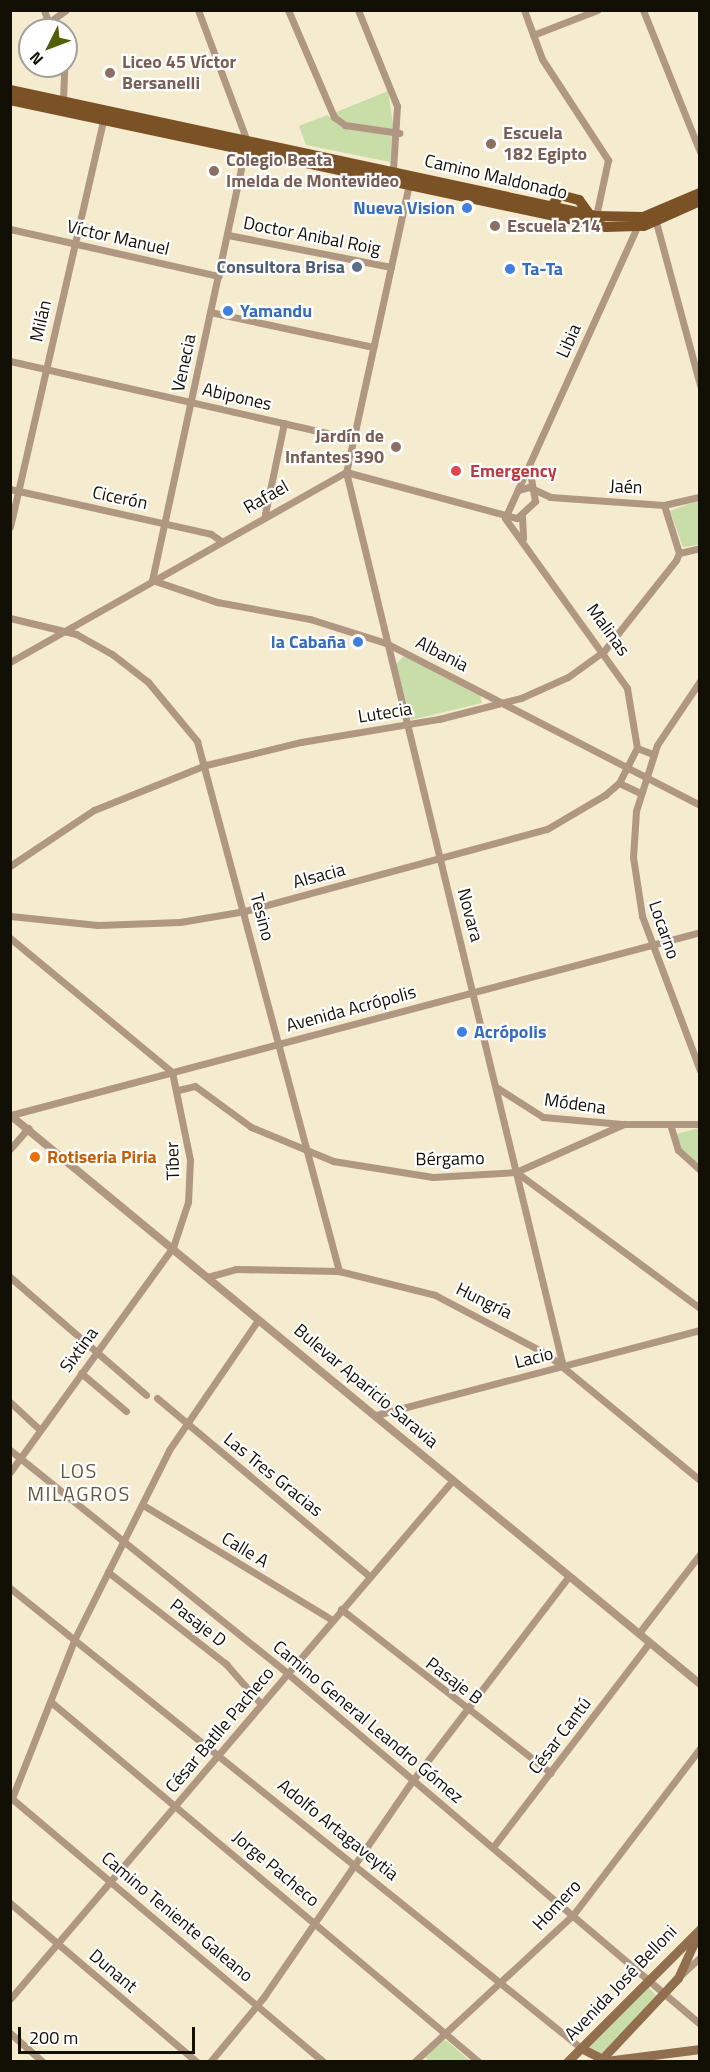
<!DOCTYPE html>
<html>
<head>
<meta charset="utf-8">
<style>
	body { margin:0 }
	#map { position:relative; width:710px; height:2072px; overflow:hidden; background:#f5ebce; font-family:"Titillium Web",sans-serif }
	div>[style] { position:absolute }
	.green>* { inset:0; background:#c9dda8 }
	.minor>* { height:7px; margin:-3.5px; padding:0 3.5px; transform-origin:3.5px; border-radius:3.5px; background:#af9781 }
	.tertiary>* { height:8px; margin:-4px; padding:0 4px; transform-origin:4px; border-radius:4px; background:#af9781 }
	.secondary>* { height:9px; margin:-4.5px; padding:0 4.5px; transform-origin:4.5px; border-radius:4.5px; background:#916e4d }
	.primary>* { height:10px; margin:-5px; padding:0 5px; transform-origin:5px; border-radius:5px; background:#7b5126 }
	.dots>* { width:16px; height:16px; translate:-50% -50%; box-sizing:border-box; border:3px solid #fff; border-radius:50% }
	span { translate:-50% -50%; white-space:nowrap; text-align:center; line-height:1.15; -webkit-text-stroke:4.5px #fff; paint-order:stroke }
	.education-label { font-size:18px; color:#785e54; font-weight:700 }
	.left { translate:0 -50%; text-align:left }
	.right { translate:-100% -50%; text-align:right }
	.street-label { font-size:18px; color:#120f05 }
	.shop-label { font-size:18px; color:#366cbe; font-weight:700 }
	.service-label { font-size:18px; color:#4e5e75; font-weight:700 }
	.health-label { font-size:18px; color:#be3a42; font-weight:700 }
	.food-label { font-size:18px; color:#c56008; font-weight:700 }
	.neighbourhood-label { font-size:20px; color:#5f563d; letter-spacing:1.5px }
	.frame { position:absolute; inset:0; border:12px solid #120f05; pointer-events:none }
	.north { position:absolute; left:18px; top:18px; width:60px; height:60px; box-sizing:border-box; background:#fff; border:2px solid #a09f9b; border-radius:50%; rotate:228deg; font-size:16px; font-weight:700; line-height:24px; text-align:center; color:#120f05 }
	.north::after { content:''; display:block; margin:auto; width:21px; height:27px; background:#506004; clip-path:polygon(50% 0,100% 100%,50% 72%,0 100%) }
	.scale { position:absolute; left:18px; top:2027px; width:177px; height:27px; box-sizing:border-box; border:3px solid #120f05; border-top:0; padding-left:8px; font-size:18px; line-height:21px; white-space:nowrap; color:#120f05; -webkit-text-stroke:4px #fff; paint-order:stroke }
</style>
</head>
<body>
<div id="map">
	<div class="green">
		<div style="clip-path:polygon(388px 91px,394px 130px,345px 122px,334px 113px)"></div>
		<div style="clip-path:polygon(327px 115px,342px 127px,392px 136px,390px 162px,306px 145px,299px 126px)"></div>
		<div style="clip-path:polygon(699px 500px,699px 545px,683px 547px,670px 511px)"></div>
		<div style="clip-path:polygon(404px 656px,480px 695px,482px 703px,411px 720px,396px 664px)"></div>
		<div style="clip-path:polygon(699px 1128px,699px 1167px,684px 1155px,676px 1134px)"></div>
		<div style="clip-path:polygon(648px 1987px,656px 1995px,602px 2054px,588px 2047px)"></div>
		<div style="clip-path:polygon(443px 2040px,447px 2041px,470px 2061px,430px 2061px,423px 2056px)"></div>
	</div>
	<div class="minor">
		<div style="left:44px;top:10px;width:21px;rotate:71deg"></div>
		<div style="left:198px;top:10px;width:140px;rotate:69.5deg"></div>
		<div style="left:247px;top:141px;width:449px;rotate:102.2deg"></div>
		<div style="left:152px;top:580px;width:69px;rotate:18.7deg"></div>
		<div style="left:217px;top:602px;width:95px;rotate:10.4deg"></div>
		<div style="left:310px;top:619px;width:80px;rotate:17.5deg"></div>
		<div style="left:386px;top:643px;width:353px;rotate:27.3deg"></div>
		<div style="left:288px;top:10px;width:116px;rotate:66.7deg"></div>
		<div style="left:334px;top:117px;width:14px;rotate:36deg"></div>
		<div style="left:345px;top:125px;width:55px;rotate:8.4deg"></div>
		<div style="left:358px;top:10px;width:104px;rotate:67.9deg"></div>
		<div style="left:397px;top:106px;width:64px;rotate:93.6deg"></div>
		<div style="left:524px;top:10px;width:52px;rotate:69.8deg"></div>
		<div style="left:542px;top:59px;width:121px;rotate:56.8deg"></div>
		<div style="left:608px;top:160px;width:57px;rotate:102.1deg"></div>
		<div style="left:643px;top:10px;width:153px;rotate:68.1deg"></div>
		<div style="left:48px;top:23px;width:22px;rotate:-36deg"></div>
		<div style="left:533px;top:35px;width:69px;rotate:-21.3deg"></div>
		<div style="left:63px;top:102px;width:36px;rotate:-88deg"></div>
		<div style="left:409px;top:184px;width:295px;rotate:102.3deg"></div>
		<div style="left:346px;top:472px;width:920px;rotate:76.36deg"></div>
		<div style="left:656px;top:222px;width:169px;rotate:74.9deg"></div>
		<div style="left:10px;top:229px;width:214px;rotate:12.7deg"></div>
		<div style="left:228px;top:235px;width:166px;rotate:11.1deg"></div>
		<div style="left:210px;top:312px;width:167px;rotate:12.1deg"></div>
		<div style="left:10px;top:361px;width:351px;rotate:12.8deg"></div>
		<div style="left:346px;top:472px;width:177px;rotate:15.1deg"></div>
		<div style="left:517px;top:518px;width:25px;rotate:-43deg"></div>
		<div style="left:535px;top:501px;width:34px;rotate:-100deg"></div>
		<div style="left:10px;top:489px;width:206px;rotate:12.6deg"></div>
		<div style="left:211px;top:534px;width:12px;rotate:35deg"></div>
		<div style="left:518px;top:490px;width:11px;rotate:-15deg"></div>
		<div style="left:529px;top:487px;width:23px;rotate:25deg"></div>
		<div style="left:550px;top:497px;width:114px;rotate:4deg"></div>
		<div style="left:664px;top:505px;width:37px;rotate:-13deg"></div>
		<div style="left:265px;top:514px;width:93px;rotate:-78.2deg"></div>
		<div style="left:522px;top:517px;width:21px;rotate:87deg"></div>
		<div style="left:505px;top:518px;width:320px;rotate:-65.6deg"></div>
		<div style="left:10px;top:527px;width:416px;rotate:-77.1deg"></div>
		<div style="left:679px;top:553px;width:22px;rotate:-13deg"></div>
		<div style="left:10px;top:618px;width:68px;rotate:13.6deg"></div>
		<div style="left:76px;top:634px;width:41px;rotate:29.1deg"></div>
		<div style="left:112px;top:654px;width:46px;rotate:37.9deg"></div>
		<div style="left:148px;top:682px;width:77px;rotate:50.3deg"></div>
		<div style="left:197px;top:741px;width:549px;rotate:75deg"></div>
		<div style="left:10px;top:662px;width:386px;rotate:-29.5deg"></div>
		<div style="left:700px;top:681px;width:77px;rotate:123.9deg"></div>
		<div style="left:657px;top:745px;width:69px;rotate:107.7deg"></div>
		<div style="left:636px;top:811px;width:46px;rotate:93.7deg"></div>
		<div style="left:633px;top:857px;width:60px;rotate:81.3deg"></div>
		<div style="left:642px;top:916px;width:165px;rotate:69.4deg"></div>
		<div style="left:637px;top:748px;width:17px;rotate:21deg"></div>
		<div style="left:619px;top:783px;width:23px;rotate:25deg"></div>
		<div style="left:10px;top:866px;width:101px;rotate:-33.7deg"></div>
		<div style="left:94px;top:810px;width:121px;rotate:-21.9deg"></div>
		<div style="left:206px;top:765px;width:98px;rotate:-13.6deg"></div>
		<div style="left:301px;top:742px;width:140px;rotate:-9.5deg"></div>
		<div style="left:439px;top:719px;width:85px;rotate:-14.4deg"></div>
		<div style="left:521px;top:698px;width:51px;rotate:-24.1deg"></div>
		<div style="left:568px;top:677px;width:44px;rotate:-35.8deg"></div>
		<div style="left:604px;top:651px;width:116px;rotate:-51.6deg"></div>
		<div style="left:676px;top:560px;width:8px;rotate:-67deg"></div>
		<div style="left:679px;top:553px;width:50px;rotate:-107.4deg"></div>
		<div style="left:10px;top:916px;width:88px;rotate:5.8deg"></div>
		<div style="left:98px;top:925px;width:82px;rotate:-2.1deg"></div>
		<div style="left:180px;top:922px;width:66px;rotate:-9.6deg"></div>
		<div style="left:245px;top:911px;width:313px;rotate:-15.2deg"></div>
		<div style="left:547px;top:829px;width:67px;rotate:-30.4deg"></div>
		<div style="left:605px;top:795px;width:18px;rotate:-41deg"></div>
		<div style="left:619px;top:783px;width:39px;rotate:-63deg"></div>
		<div style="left:637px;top:748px;width:61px;rotate:-99.5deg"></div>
		<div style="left:627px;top:688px;width:209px;rotate:-125.7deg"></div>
		<div style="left:10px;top:938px;width:210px;rotate:39.6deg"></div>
		<div style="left:172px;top:1072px;width:90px;rotate:78.4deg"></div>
		<div style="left:190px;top:1160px;width:42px;rotate:92.7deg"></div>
		<div style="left:188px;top:1202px;width:47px;rotate:108.4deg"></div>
		<div style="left:173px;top:1247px;width:278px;rotate:125.9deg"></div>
		<div style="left:496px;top:1087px;width:56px;rotate:32.6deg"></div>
		<div style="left:543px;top:1117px;width:79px;rotate:5.1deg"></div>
		<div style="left:178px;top:1090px;width:17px;rotate:-13deg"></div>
		<div style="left:195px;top:1086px;width:69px;rotate:36.2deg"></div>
		<div style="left:251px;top:1127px;width:89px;rotate:22.5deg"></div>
		<div style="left:333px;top:1161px;width:101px;rotate:9.1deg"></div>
		<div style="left:433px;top:1177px;width:83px;rotate:-3.4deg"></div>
		<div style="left:516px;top:1172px;width:229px;rotate:36.5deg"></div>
		<div style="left:11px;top:1115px;width:713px;rotate:-14.87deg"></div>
		<div style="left:670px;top:1124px;width:27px;rotate:73deg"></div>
		<div style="left:678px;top:1150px;width:30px;rotate:42deg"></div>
		<div style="left:10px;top:1149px;width:28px;rotate:-49deg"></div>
		<div style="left:516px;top:1172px;width:118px;rotate:-24deg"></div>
		<div style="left:624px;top:1124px;width:76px"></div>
		<div style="left:10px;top:1277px;width:180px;rotate:40.9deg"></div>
		<div style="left:207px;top:1277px;width:30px;rotate:-15deg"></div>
		<div style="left:236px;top:1269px;width:103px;rotate:1.1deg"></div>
		<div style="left:339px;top:1271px;width:99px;rotate:14deg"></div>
		<div style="left:435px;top:1295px;width:127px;rotate:27.8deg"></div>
		<div style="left:547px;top:1354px;width:198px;rotate:39.5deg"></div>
		<div style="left:81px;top:1373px;width:59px;rotate:40.2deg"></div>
		<div style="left:157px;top:1398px;width:277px;rotate:40deg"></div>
		<div style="left:10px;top:1402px;width:40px;rotate:43deg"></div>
		<div style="left:376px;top:1415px;width:335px;rotate:-14.7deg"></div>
		<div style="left:10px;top:1450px;width:356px;rotate:38.8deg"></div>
		<div style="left:287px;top:1673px;width:542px;rotate:40.36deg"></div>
		<div style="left:143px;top:1505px;width:221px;rotate:31.3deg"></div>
		<div style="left:108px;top:1572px;width:150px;rotate:37.9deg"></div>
		<div style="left:226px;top:1664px;width:53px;rotate:48.8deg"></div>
		<div style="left:10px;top:1588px;width:733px;rotate:38.86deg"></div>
		<div style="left:341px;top:1609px;width:266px;rotate:38deg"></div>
		<div style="left:639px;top:1633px;width:100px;rotate:-52.3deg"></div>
		<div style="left:51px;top:1702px;width:559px;rotate:40.07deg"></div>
		<div style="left:10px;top:1797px;width:411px;rotate:40.2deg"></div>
		<div style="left:12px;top:1798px;width:172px;rotate:-68.5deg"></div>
		<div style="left:75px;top:1638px;width:210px;rotate:-63.4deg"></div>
		<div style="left:169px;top:1450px;width:158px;rotate:-55.6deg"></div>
		<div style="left:493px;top:1847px;width:258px;rotate:-52.6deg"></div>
		<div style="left:10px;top:1903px;width:245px;rotate:40.4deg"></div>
		<div style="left:681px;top:1975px;width:26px;rotate:-43deg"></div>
		<div style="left:10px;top:1999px;width:681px;rotate:-49.53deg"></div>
		<div style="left:10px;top:2033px;width:44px;rotate:41.3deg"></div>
		<div style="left:210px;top:2062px;width:83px;rotate:-50.4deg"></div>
		<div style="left:263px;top:1998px;width:265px;rotate:-55.5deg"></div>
		<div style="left:413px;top:1780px;width:257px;rotate:-52.6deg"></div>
		<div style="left:414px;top:2062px;width:217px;rotate:-42.8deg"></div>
		<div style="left:573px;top:1915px;width:210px;rotate:-52.7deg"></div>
	</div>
	<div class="tertiary">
		<div style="left:10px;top:1115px;width:894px;rotate:39.51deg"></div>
	</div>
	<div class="secondary">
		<div style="left:581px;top:2048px;width:28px;rotate:27deg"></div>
		<div style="left:606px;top:2061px;width:95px;rotate:-7.3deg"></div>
		<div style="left:567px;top:2062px;width:188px;rotate:-45deg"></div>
		<div style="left:599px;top:2062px;width:115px;rotate:-46.8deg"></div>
		<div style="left:678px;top:1978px;width:51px;rotate:-65.5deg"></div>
	</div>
	<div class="primary">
		<div style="left:10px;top:90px;width:599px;rotate:12.13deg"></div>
		<div style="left:596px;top:216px;width:47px;rotate:1.2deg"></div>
		<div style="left:643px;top:217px;width:62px;rotate:-22.8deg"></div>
		<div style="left:10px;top:100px;width:609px;rotate:12.03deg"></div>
		<div style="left:606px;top:227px;width:38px;rotate:-2deg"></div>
		<div style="left:644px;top:226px;width:61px;rotate:-24.1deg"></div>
		<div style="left:549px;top:210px;width:19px;rotate:-54deg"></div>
		<div style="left:560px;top:195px;width:20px;rotate:15deg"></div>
		<div style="left:579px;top:200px;width:17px;rotate:54deg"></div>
	</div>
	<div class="dots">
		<div style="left:110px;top:73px;background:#8d6e63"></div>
		<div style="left:491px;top:144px;background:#8d6e63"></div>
		<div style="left:214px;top:171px;background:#8d6e63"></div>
		<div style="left:467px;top:208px;background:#3f7fe0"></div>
		<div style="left:495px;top:226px;background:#8d6e63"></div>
		<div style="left:357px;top:267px;background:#5c6f8a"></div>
		<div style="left:510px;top:269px;background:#3f7fe0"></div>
		<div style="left:228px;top:311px;background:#3f7fe0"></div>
		<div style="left:396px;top:447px;background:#8d6e63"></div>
		<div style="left:456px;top:471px;background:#e0444e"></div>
		<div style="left:358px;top:642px;background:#3f7fe0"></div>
		<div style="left:462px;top:1032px;background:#3f7fe0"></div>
		<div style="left:35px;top:1157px;background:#e8710a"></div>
	</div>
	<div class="education-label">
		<span class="left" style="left:122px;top:73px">Liceo 45 Víctor<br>Bersanelli</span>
		<span class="left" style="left:503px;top:144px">Escuela<br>182 Egipto</span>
		<span class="left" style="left:226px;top:171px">Colegio Beata<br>Imelda de Montevideo</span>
		<span class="left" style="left:507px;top:226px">Escuela 214</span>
		<span class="right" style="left:384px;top:447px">Jardín de<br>Infantes 390</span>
	</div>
	<div class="street-label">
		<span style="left:496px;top:177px;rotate:13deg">Camino Maldonado</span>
		<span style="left:312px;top:236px;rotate:11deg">Doctor Anibal Roig</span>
		<span style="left:118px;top:238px;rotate:13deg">Víctor Manuel</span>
		<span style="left:41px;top:321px;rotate:-77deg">Milán</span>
		<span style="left:569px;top:341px;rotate:-66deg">Libia</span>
		<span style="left:184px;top:363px;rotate:-78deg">Venecia</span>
		<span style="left:237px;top:397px;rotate:13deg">Abipones</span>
		<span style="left:626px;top:487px;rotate:3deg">Jaén</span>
		<span style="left:266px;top:497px;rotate:-30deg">Rafael</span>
		<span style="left:120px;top:498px;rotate:12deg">Cicerón</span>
		<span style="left:608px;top:630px;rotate:54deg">Malinas</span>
		<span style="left:442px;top:654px;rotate:27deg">Albania</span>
		<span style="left:385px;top:713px;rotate:-9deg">Lutecia</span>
		<span style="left:319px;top:876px;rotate:-15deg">Alsacia</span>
		<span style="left:470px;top:915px;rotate:75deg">Novara</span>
		<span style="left:262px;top:917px;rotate:75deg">Tesino</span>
		<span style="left:664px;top:930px;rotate:71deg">Locarno</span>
		<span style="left:351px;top:1009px;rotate:-15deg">Avenida Acrópolis</span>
		<span style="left:575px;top:1104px;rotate:8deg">Módena</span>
		<span style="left:450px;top:1159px;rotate:-1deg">Bérgamo</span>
		<span style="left:173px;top:1161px;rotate:-92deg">Tíber</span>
		<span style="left:484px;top:1301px;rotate:26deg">Hungría</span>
		<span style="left:79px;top:1350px;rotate:-54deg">Sixtina</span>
		<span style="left:534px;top:1358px;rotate:-14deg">Lacio</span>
		<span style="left:366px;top:1386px;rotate:40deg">Bulevar Aparicio Saravia</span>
		<span style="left:273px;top:1475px;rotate:39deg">Las Tres Gracias</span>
		<span style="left:245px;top:1550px;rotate:31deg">Calle A</span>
		<span style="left:198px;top:1623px;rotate:38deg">Pasaje D</span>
		<span style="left:454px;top:1681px;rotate:37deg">Pasaje B</span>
		<span style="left:368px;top:1722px;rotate:40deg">Camino General Leandro Gómez</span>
		<span style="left:220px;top:1730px;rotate:-50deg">César Batlle Pacheco</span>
		<span style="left:560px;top:1736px;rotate:-53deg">César Cantú</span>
		<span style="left:338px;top:1830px;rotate:39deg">Adolfo Artagaveytia</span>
		<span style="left:276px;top:1869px;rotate:40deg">Jorge Pacheco</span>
		<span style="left:557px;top:1905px;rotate:-47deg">Homero</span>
		<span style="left:177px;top:1917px;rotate:40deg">Camino Teniente Galeano</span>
		<span style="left:113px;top:1971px;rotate:40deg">Dunant</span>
		<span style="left:621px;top:1983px;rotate:-46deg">Avenida José Belloni</span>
	</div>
	<div class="shop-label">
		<span class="right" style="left:455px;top:208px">Nueva Vision</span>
		<span class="left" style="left:522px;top:269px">Ta-Ta</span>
		<span class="left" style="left:240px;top:311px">Yamandu</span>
		<span class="right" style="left:346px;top:642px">la Cabaña</span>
		<span class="left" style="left:474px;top:1032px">Acrópolis</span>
	</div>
	<div class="service-label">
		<span class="right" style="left:345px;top:267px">Consultora Brisa</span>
	</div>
	<div class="health-label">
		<span class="left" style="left:470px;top:471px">Emergency</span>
	</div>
	<div class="food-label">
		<span class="left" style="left:47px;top:1157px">Rotiseria Piria</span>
	</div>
	<div class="neighbourhood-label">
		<span style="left:79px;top:1482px">LOS<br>MILAGROS</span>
	</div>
	<div class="frame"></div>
	<div class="north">N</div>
	<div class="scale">200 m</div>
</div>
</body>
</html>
